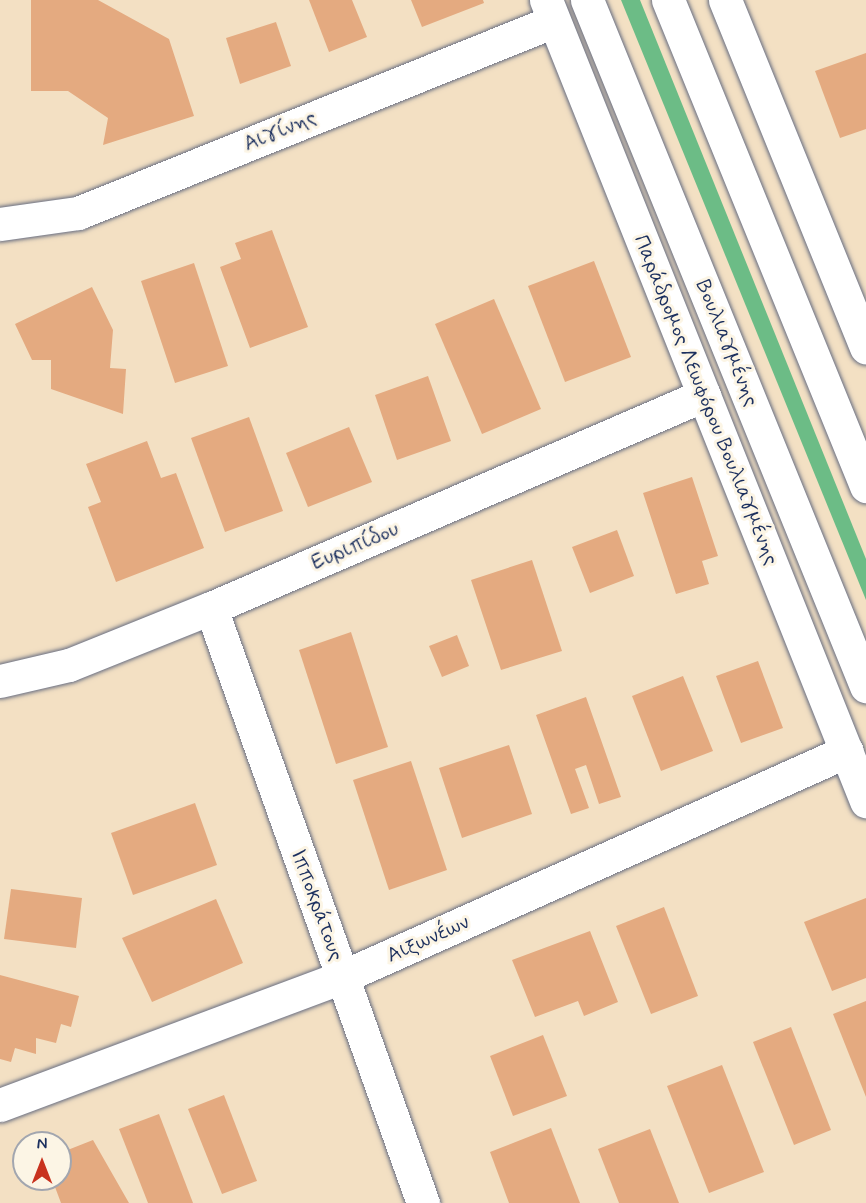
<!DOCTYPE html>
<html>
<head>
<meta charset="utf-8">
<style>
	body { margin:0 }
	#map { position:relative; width:866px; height:1203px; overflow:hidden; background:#f3e0c3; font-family:Mynerve,sans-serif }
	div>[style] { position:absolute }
	.forest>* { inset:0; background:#6cbc86 }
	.building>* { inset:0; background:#e4aa80 }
	.roads { filter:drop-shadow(0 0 2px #676d81) drop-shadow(0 0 2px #676d81) }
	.street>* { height:33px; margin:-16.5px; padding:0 16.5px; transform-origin:16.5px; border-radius:16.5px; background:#fff }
	.primary>* { height:33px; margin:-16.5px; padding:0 16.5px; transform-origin:16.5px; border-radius:16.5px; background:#fff }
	span { translate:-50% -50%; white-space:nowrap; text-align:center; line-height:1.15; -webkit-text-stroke:6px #fcf5e5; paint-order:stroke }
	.street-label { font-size:21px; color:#1b2f5e }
	.north { position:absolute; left:12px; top:1131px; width:60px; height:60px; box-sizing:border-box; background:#fcf5e5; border:2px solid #a2a6af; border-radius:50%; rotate:0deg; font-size:16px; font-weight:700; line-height:24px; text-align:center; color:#1b2f5e }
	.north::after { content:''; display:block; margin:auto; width:21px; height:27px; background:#c8321e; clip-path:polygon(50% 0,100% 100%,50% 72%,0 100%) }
</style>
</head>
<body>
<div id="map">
	<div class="forest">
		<div style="clip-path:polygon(621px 0,640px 0,866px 559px,866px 600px)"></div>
	</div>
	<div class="building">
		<div style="clip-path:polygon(31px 0,98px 0,169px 39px,194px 116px,103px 145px,108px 118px,68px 91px,31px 91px)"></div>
		<div style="clip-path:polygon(309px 0,352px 0,367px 37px,329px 52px)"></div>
		<div style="clip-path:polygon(411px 0,483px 0,484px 3px,422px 27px)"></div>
		<div style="clip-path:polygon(276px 22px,291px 66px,240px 84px,226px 38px)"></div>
		<div style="clip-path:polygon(866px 53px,866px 129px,840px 138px,815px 71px)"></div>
		<div style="clip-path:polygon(272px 230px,308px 327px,250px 348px,220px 267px,241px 259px,235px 243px)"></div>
		<div style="clip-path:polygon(594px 261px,631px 357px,565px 382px,528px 286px)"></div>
		<div style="clip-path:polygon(194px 263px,228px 366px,175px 383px,141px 281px)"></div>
		<div style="clip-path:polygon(92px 287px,113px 330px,110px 368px,126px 369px,123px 414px,51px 389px,51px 360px,32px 360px,15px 324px)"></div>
		<div style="clip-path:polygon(494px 299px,541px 409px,482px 434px,435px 324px)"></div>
		<div style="clip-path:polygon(428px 376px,451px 441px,397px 460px,375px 395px)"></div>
		<div style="clip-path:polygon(249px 417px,283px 511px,225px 532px,191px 438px)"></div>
		<div style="clip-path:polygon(349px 427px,372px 482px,308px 507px,286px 453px)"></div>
		<div style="clip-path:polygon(147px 441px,161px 478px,176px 473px,204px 548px,116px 582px,88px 507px,101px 502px,86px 464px)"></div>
		<div style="clip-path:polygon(692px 477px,718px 556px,702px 561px,709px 584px,676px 594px,643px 493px)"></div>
		<div style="clip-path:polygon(617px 530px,634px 576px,590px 593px,572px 547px)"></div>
		<div style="clip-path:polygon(532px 560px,562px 651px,501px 670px,471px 580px)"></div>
		<div style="clip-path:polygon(351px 632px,388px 747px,336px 764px,299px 650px)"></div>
		<div style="clip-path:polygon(457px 635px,469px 666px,442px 677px,429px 646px)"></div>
		<div style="clip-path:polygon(758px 661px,783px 728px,741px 743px,716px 676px)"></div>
		<div style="clip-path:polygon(683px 676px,713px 751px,661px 771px,632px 696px)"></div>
		<div style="clip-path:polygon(586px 697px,621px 797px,599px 804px,586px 765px,575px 769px,589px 808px,571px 814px,536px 715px)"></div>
		<div style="clip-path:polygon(509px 745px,532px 814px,462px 838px,439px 768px)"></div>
		<div style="clip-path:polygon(411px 761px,447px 870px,389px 890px,353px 780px)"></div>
		<div style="clip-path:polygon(195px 803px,217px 865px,133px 895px,111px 833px)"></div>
		<div style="clip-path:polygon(11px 889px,82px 898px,76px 948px,4px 939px)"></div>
		<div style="clip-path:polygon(866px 898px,866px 978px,832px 991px,804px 922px)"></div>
		<div style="clip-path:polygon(216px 899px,243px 963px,152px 1002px,122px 938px)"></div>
		<div style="clip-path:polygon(664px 907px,698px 996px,651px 1014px,616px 926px)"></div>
		<div style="clip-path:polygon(590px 931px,618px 1002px,584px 1016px,578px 1001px,535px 1017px,512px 960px)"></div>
		<div style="clip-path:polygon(0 975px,79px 996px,71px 1027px,61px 1024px,56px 1043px,36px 1038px,36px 1054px,15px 1048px,11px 1062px,0 1059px)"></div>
		<div style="clip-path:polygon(866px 1001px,866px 1097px,833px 1014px)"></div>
		<div style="clip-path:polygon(791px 1027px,831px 1130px,794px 1145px,753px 1042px)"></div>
		<div style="clip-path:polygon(543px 1035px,567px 1096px,513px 1116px,490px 1056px)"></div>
		<div style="clip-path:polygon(722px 1065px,764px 1172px,709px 1193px,667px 1086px)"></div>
		<div style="clip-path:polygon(224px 1095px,257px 1181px,222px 1194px,188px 1109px)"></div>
		<div style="clip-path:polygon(159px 1114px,193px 1203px,148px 1203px,119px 1129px)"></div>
		<div style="clip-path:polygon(551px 1128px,580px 1203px,509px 1203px,490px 1152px)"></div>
		<div style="clip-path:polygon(650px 1129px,679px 1203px,619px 1203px,598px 1149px)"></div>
		<div style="clip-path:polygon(93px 1140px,129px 1203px,61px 1203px,52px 1179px,60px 1179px,60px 1153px)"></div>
	</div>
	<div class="roads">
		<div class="street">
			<div style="left:546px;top:0;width:863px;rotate:68.22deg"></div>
			<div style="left:725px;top:0;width:375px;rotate:67.9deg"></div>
			<div style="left:0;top:224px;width:79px;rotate:-8deg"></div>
			<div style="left:78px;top:213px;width:513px;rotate:-21.97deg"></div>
			<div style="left:211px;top:608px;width:632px;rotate:70.39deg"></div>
			<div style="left:0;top:681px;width:71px;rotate:-13.1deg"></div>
			<div style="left:69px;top:665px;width:153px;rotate:-21.9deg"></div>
			<div style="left:211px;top:608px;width:537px;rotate:-23.37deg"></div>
			<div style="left:0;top:1105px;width:365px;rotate:-20.5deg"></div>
			<div style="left:342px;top:977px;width:553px;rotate:-24.11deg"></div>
		</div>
		<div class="primary">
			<div style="left:587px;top:0;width:741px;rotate:67.87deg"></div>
			<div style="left:668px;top:0;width:525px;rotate:67.83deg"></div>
		</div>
	</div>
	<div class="street-label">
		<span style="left:280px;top:131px;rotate:-22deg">Αιγίνης</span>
		<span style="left:727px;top:343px;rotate:68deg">Βουλιαγμένης</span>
		<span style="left:706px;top:400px;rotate:68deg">Παράδρομος Λεωφόρου Βουλιαγμένης</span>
		<span style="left:355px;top:546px;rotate:-23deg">Ευριπίδου</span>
		<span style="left:317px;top:905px;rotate:70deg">Ιπποκράτους</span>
		<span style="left:428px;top:939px;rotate:-24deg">Αιξωνέων</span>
	</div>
	<div class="north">N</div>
</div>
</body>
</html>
